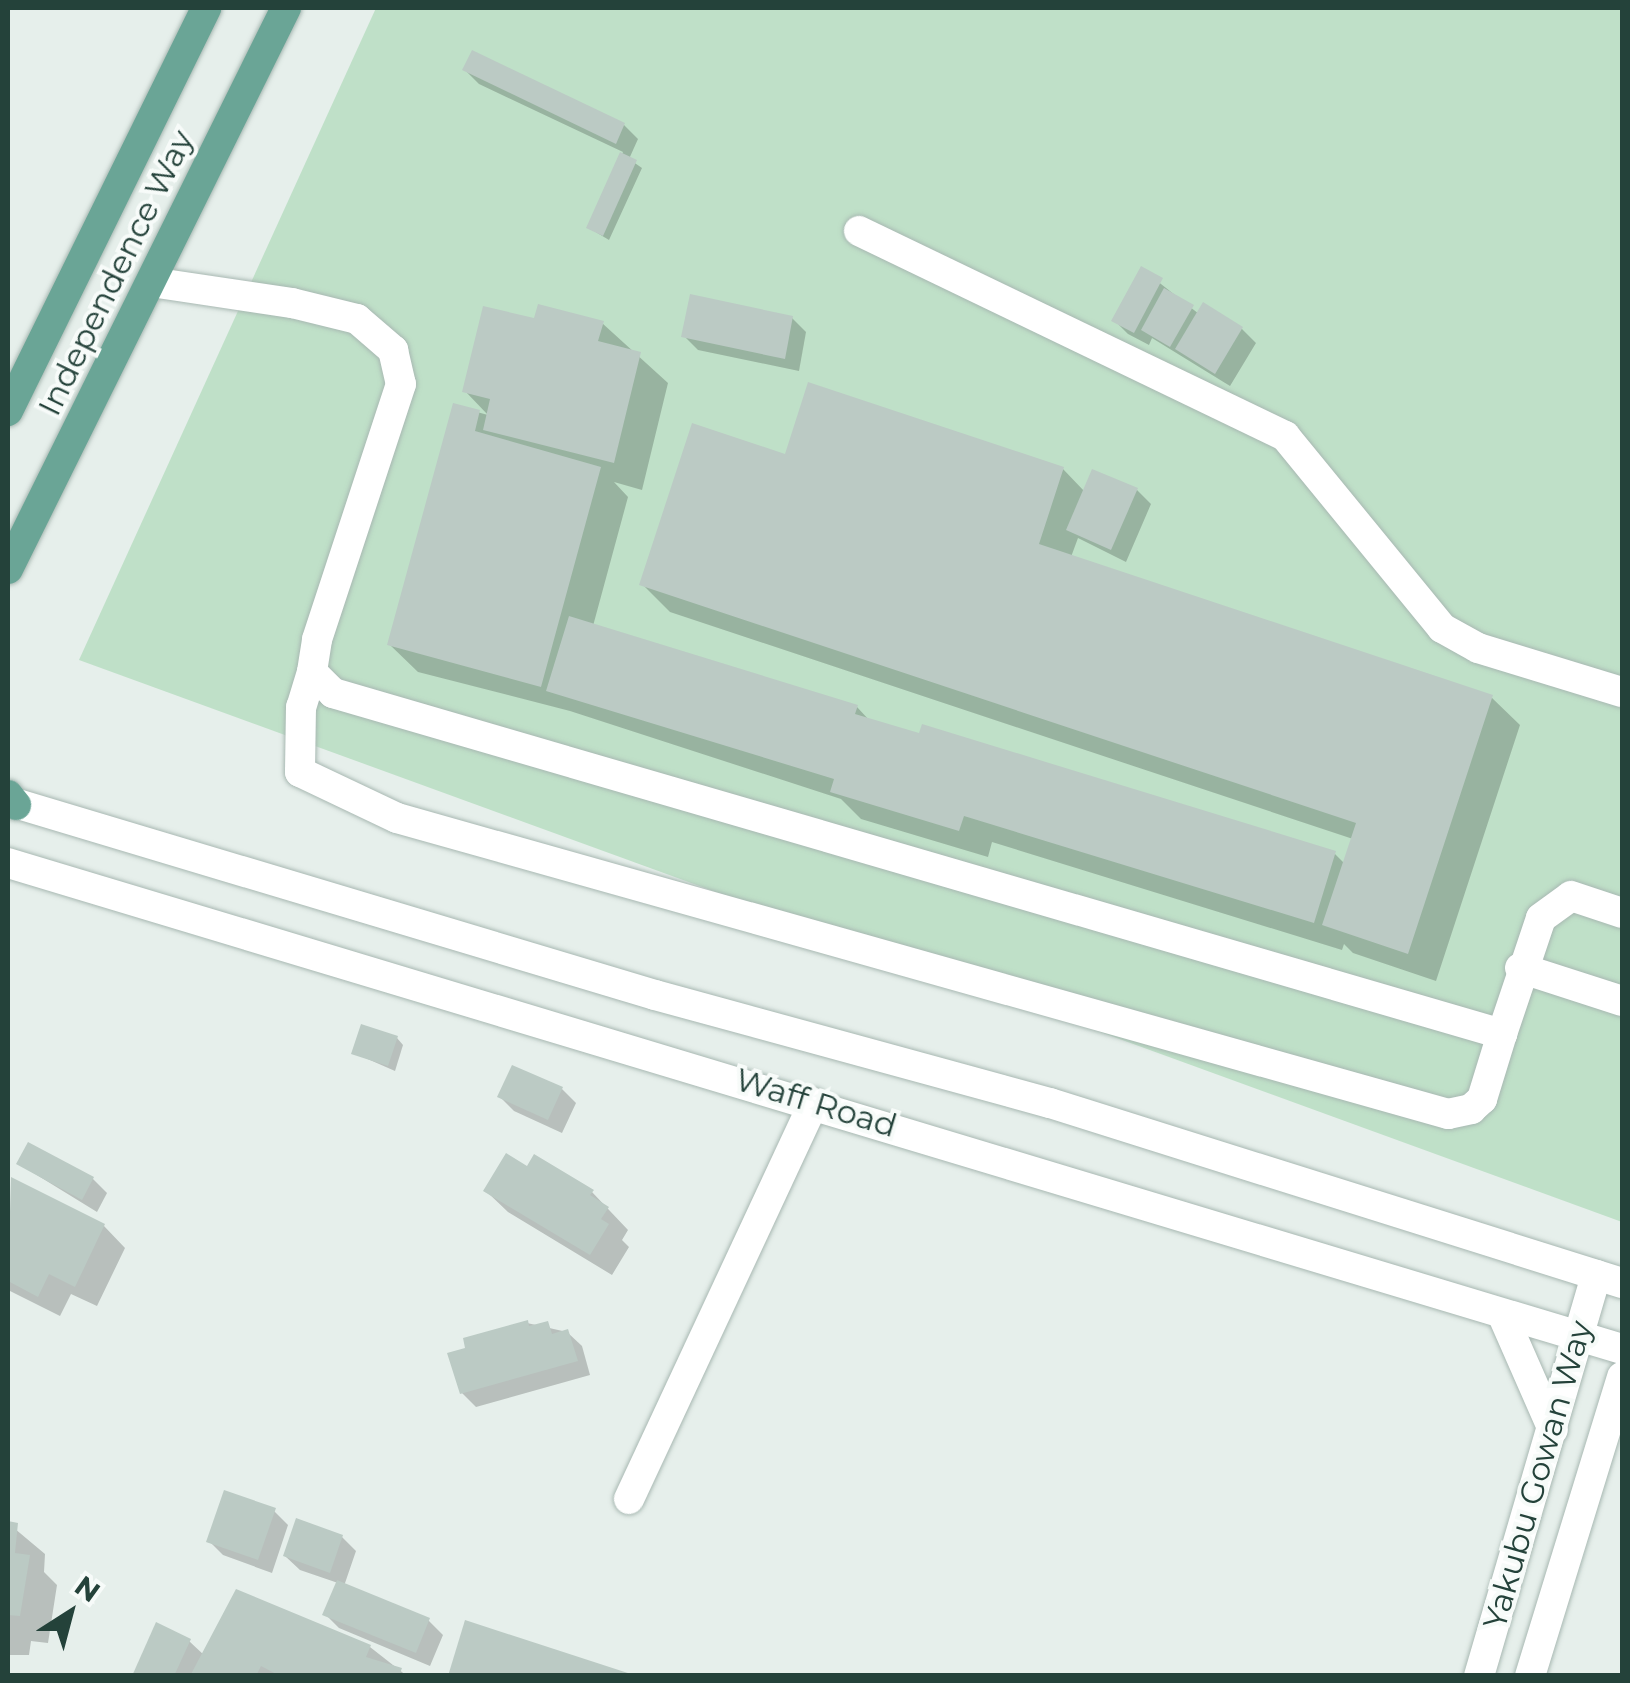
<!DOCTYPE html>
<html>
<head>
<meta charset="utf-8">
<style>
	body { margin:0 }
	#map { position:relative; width:1630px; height:1683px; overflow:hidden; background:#e6efeb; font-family:Montserrat,sans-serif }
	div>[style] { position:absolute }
	.green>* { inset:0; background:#bfe0c8 }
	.shadow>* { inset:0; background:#0003 }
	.building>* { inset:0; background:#bbcac4 }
	.roads { filter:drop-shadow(0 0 2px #a8b8b2) drop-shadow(0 0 2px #a8b8b2) }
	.minor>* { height:30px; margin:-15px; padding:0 15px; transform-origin:15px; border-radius:15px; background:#fff }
	.major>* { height:30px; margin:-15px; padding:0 15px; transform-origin:15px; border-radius:15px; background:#6aa596 }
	span { translate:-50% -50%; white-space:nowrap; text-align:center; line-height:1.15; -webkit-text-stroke:8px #f7fbf9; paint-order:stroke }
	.street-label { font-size:32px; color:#24423a }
	.frame { position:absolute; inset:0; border:10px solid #24423a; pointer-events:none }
	.north { position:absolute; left:20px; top:1563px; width:100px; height:100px; -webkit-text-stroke:8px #f7fbf9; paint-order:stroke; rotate:36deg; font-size:28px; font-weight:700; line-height:40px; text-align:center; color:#24423a }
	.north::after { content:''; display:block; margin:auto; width:35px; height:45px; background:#24423a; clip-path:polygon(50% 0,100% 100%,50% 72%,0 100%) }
</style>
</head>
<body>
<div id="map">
	<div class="green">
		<div style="clip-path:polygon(376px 8px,1622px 8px,1622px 1222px,79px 660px)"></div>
	</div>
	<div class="shadow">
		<div style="clip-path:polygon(465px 70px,624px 125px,638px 139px,629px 159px,642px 168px,609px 240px,589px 228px,623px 152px,479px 84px)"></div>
		<div style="clip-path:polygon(1142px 269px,1199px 314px,1242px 329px,1256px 343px,1230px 386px,1152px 338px,1149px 345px,1128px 334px,1114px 320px)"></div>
		<div style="clip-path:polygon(792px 318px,806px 332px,799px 371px,698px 350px,684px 336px)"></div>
		<div style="clip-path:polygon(536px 321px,602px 323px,668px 383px,642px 490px,614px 482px,628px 497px,593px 626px,857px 707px,870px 721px,1334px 853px,1345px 864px,1353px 839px,670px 612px,642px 584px,786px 457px,1063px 469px,1085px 492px,1137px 490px,1151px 504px,1126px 562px,1078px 538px,1071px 557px,1491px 697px,1520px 725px,1436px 981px,1353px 953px,1344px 944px,1342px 950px,992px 842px,988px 857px,861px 819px,841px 799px,570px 711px,418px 672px,389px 644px,455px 406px,488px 415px,465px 391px)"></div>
		<div style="clip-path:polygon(397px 1038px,403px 1045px,395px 1071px,354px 1053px)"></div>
		<div style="clip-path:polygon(562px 1089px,576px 1103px,562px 1133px,514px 1111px,500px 1097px)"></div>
		<div style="clip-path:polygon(19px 1164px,93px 1179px,107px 1193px,97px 1212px)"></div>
		<div style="clip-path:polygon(12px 1181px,104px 1226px,125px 1248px,97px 1306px,71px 1294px,60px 1316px,8px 1290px)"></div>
		<div style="clip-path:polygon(486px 1191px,592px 1192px,628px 1230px,622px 1240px,629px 1247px,612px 1275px,508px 1212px)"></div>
		<div style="clip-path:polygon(527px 1323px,567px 1332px,582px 1346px,590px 1375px,476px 1407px,462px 1393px)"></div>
		<div style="clip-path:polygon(274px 1511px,288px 1525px,272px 1573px,223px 1555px,209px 1541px)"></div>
		<div style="clip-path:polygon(8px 1523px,45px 1554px,44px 1572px,57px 1585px,48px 1643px,31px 1641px,29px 1655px,8px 1655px)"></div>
		<div style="clip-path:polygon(342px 1537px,356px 1551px,344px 1586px,429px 1621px,443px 1635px,430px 1666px,339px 1628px,325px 1614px,338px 1583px,300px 1570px,285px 1556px)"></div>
		<div style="clip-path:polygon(237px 1592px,370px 1647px,407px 1676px,135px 1676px,189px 1641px,205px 1656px)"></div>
	</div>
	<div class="building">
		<div style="clip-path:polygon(472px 50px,625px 123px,616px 144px,462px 70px)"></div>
		<div style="clip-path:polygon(620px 152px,637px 160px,603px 236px,586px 228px)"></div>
		<div style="clip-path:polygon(1141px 266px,1163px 278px,1134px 333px,1111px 321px)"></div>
		<div style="clip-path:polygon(1164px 288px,1194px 305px,1170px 347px,1141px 330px)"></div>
		<div style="clip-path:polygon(690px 294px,793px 316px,785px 359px,681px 337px)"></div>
		<div style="clip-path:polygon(1203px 302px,1243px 327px,1215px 374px,1175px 349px)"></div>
		<div style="clip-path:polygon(538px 304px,604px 321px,598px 341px,641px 352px,614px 463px,483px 430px,490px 399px,462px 392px,483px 306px,534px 318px)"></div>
		<div style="clip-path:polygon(808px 382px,1064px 467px,1039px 544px,1493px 695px,1408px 954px,1322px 925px,1356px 823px,639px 585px,692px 423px,785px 454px)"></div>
		<div style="clip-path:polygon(453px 403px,480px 410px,475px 431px,601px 467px,541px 687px,387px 645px)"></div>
		<div style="clip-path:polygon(1092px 469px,1138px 488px,1111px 550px,1066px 530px)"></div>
		<div style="clip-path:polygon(569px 616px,858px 705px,855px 714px,919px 733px,922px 724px,1336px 851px,1314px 923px,964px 816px,959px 831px,830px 792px,834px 779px,546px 691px)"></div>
		<div style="clip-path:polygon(361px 1024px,398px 1036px,388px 1066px,351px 1054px)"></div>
		<div style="clip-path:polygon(512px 1065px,563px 1087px,548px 1120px,497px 1097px)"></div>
		<div style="clip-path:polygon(28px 1142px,94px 1177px,82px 1200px,16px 1164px)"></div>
		<div style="clip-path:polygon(506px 1153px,527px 1166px,534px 1154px,594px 1190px,590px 1195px,609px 1207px,601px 1219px,609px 1224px,590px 1255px,483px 1191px)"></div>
		<div style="clip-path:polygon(11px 1177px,105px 1224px,75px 1287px,49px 1274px,38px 1297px,8px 1281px)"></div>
		<div style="clip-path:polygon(528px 1320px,529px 1326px,548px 1321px,552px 1334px,568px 1329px,578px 1361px,460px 1394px,447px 1353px,465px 1348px,463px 1338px)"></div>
		<div style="clip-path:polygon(224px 1490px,276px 1508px,258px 1560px,206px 1542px)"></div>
		<div style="clip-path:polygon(296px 1518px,343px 1535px,330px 1573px,283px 1556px)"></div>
		<div style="clip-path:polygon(8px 1521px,18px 1523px,15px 1553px,30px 1555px,20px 1616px,8px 1615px)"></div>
		<div style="clip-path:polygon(337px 1580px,430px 1618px,416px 1653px,322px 1615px)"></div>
		<div style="clip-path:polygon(236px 1589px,371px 1645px,366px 1657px,402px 1668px,399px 1676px,280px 1676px,261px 1666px,256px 1676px,190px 1676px)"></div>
		<div style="clip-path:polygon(465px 1620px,634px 1675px,634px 1676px,448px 1676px)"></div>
		<div style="clip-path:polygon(156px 1622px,191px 1639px,174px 1676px,132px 1676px)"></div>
	</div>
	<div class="roads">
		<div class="minor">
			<div style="left:859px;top:231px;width:473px;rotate:25.7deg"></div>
			<div style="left:1285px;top:436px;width:248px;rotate:50.7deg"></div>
			<div style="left:1442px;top:628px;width:41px;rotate:29.1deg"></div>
			<div style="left:1478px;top:648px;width:151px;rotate:17deg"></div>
			<div style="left:151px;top:282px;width:143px;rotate:8.5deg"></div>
			<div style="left:292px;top:303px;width:67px;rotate:13.8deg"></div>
			<div style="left:357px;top:319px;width:48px;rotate:40.7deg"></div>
			<div style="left:393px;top:350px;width:35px;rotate:77deg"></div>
			<div style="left:401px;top:384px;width:269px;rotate:108.2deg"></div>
			<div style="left:317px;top:640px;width:32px;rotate:99deg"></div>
			<div style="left:312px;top:672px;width:30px;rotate:45deg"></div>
			<div style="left:333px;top:693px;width:1218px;rotate:16.26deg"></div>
			<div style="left:1502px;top:1034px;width:122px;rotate:-71.4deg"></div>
			<div style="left:1541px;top:918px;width:37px;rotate:-36deg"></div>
			<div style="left:1571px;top:896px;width:54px;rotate:18.4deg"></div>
			<div style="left:312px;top:672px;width:37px;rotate:107deg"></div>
			<div style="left:301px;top:707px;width:65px;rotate:90.9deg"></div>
			<div style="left:300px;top:772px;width:107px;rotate:25.4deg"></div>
			<div style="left:397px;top:818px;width:1092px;rotate:15.73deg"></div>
			<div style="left:1448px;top:1114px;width:24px;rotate:-12deg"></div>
			<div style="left:1471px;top:1109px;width:15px;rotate:-42deg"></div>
			<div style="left:1482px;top:1099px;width:68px;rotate:-72.9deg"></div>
			<div style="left:8px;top:801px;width:675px;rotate:16.69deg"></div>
			<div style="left:655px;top:995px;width:409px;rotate:15.3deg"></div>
			<div style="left:1050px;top:1103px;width:600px;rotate:17.47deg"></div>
			<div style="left:8px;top:863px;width:1686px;rotate:16.76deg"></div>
			<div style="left:1520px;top:968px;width:107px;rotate:17.9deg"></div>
			<div style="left:1503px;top:1316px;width:124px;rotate:66.3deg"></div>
			<div style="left:629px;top:1499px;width:437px;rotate:-65deg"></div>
			<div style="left:1479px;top:1676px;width:418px;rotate:-73.7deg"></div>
			<div style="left:1530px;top:1676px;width:313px;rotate:-72.9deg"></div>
		</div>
		<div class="major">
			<div style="left:8px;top:411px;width:449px;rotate:-63.8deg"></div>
			<div style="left:8px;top:569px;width:626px;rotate:-63.64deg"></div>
			<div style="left:8px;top:795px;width:13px;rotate:51deg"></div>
		</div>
	</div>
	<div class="street-label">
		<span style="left:116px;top:273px;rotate:-64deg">Independence Way</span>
		<span style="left:816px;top:1103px;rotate:17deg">Waff Road</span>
		<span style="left:1538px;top:1475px;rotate:-74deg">Yakubu Gowan Way</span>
	</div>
	<div class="frame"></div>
	<div class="north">N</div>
</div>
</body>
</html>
